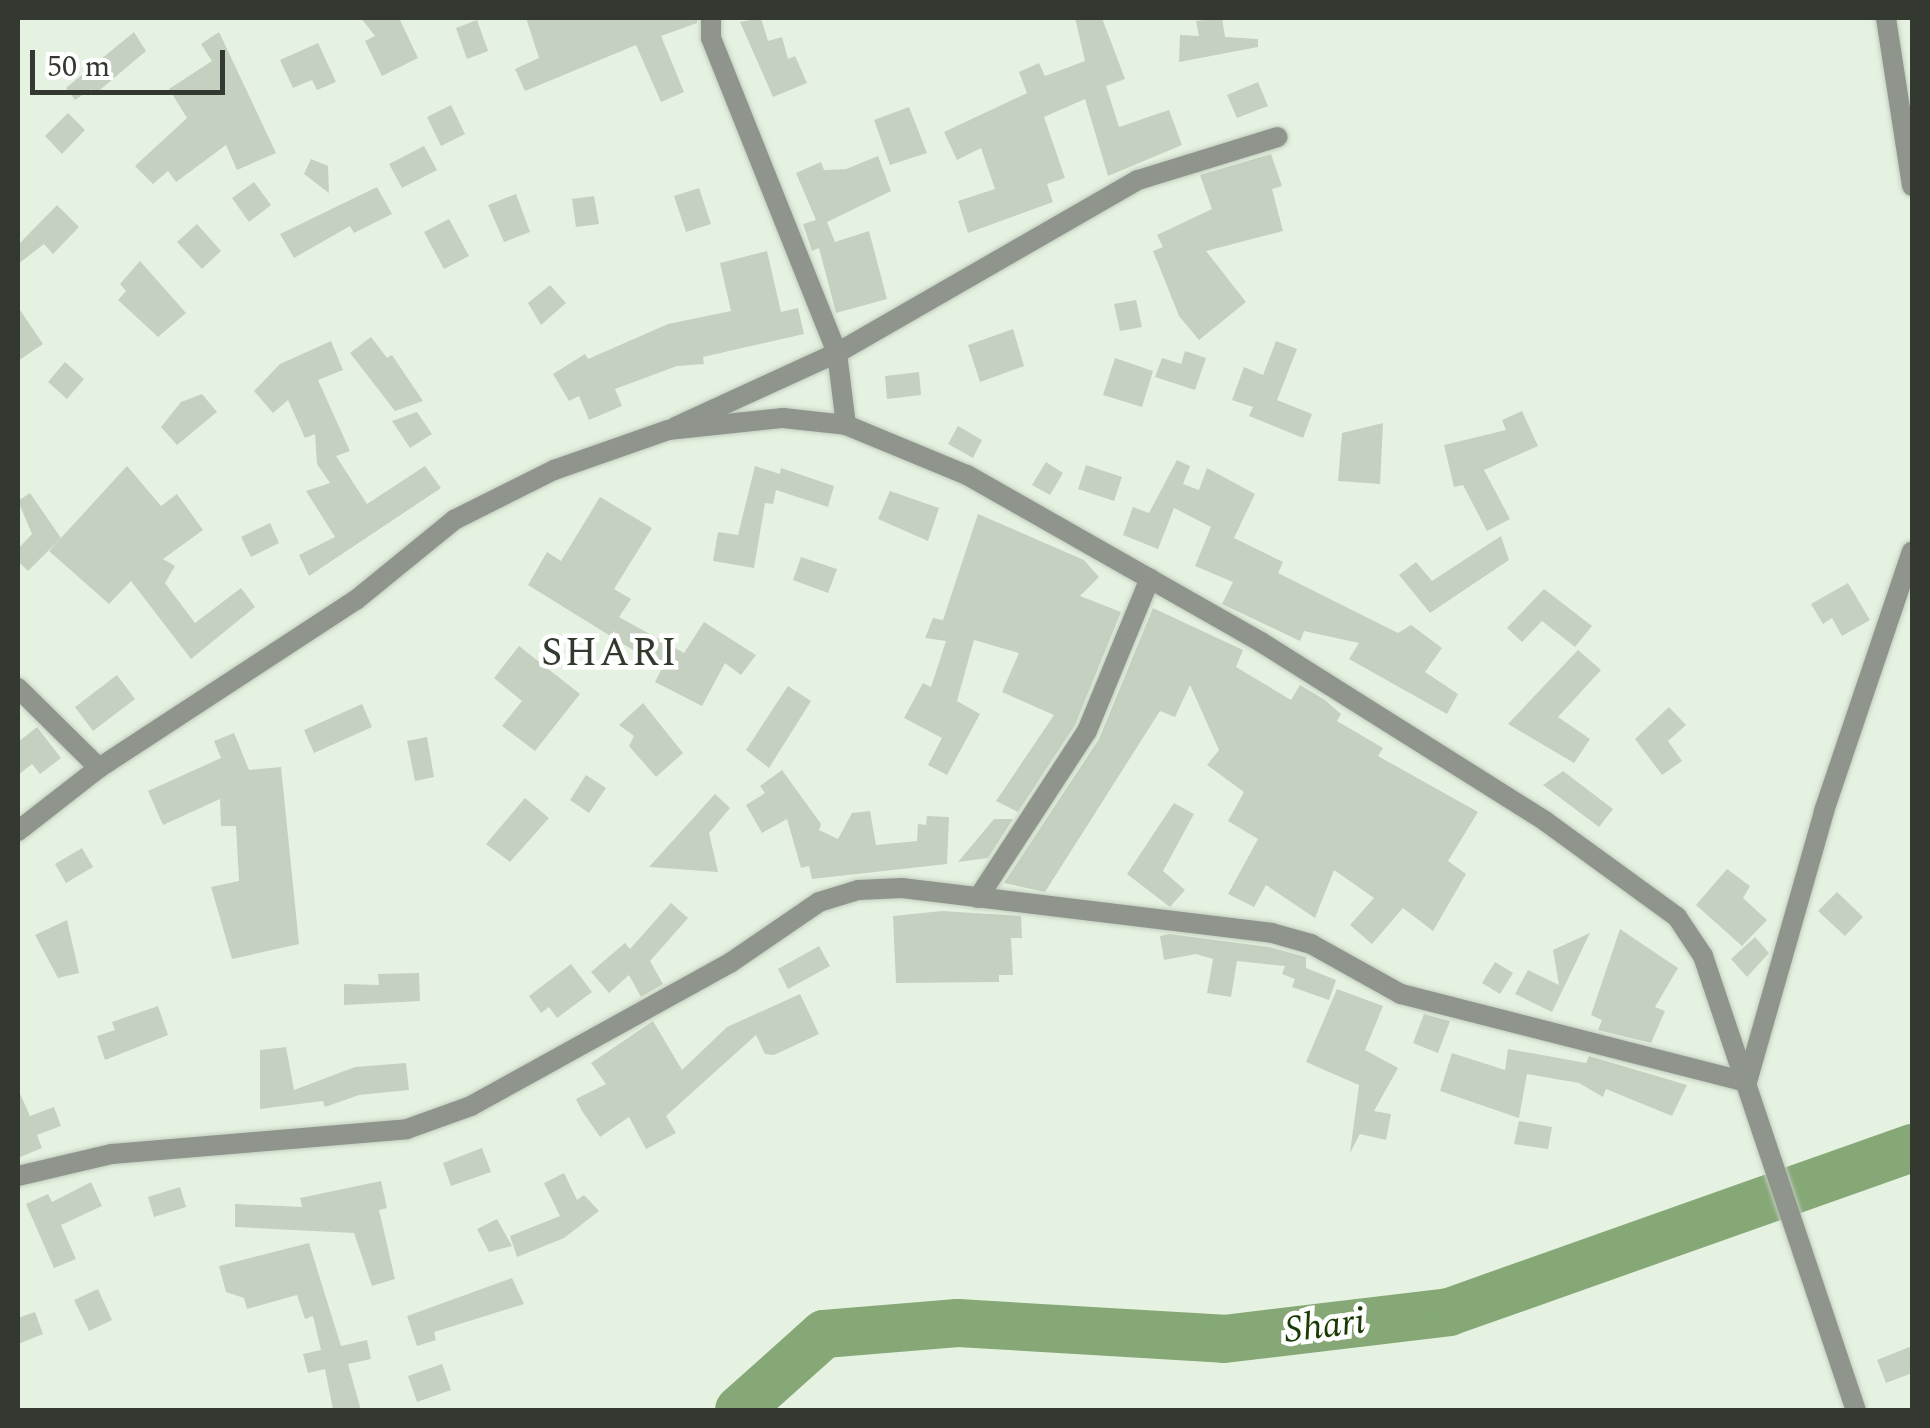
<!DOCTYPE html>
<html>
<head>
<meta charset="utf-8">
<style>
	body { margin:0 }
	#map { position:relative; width:1930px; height:1428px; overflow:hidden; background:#e6f2e1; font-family:Spectral,serif }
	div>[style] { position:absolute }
	.river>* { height:48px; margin:-24px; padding:0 24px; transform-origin:24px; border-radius:24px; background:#85a876 }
	.building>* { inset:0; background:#c5d0c0 }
	.roads { filter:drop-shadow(0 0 2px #c2cdbe) drop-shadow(0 0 2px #c2cdbe) }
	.minor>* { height:20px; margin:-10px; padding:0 10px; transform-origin:10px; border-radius:10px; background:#8f948d }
	.tertiary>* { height:20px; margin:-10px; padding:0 10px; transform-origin:10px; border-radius:10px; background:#8f948d }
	span { translate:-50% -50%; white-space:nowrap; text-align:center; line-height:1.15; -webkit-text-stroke:9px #fff; paint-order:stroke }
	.water-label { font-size:38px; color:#1a3b05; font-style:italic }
	.quarter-label { font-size:40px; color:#313a2d; letter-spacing:2.5px }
	.frame { position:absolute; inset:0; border:20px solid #333831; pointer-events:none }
	.scale { position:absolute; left:30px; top:50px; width:195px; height:45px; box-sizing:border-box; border:5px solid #333831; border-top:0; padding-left:12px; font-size:30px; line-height:35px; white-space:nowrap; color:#333831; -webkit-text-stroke:8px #fff; paint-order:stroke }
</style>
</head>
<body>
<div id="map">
	<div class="river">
		<div style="left:739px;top:1410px;width:114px;rotate:-41.8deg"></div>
		<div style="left:824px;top:1334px;width:134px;rotate:-4.7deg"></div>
		<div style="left:958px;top:1323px;width:266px;rotate:3.4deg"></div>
		<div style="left:1224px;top:1339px;width:227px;rotate:-6.8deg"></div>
		<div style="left:1449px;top:1312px;width:491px;rotate:-19.5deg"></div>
	</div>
	<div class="building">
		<div style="clip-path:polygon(361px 18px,399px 18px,418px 58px,382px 76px,365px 41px,375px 36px)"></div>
		<div style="clip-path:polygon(526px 18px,697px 18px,697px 23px,661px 36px,684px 92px,661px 102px,636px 45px,525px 91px,515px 69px,539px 58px)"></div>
		<div style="clip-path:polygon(761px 18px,768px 41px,782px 37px,788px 59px,795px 56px,807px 83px,773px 97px,740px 22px)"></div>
		<div style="clip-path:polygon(1075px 18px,1102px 18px,1125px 79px,1106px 86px,1119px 127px,1169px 110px,1182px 145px,1108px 176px,1085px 99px,1044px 117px,1065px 178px,1047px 184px,1053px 202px,968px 233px,958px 201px,995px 189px,981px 148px,957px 160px,944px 132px,1027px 93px,1019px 72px,1039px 63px,1045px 76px,1085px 61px)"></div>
		<div style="clip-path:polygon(1222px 18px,1225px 37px,1258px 39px,1258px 47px,1179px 62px,1180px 35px,1199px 36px,1196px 21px)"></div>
		<div style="clip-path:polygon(477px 20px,488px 51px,467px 59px,456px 28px)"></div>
		<div style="clip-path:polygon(134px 32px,146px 51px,95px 94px,91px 89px,75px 100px,66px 88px)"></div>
		<div style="clip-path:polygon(219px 32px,276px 153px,237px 170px,226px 145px,176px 182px,168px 171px,153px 184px,135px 166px,187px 118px,169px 89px,212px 61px,201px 44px)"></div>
		<div style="clip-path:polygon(318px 43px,336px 82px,317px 90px,312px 80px,293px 88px,280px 60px)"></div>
		<div style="clip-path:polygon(1258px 82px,1268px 106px,1237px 118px,1227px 95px)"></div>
		<div style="clip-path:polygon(451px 105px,465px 134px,441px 146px,427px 117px)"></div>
		<div style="clip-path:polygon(909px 107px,927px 153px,890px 165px,874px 120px)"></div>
		<div style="clip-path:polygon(68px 113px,85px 130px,62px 154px,45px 136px)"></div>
		<div style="clip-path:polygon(424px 146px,437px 170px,402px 188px,389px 164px)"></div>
		<div style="clip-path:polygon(1271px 154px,1282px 186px,1272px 189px,1283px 231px,1206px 251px,1246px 302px,1199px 340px,1179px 316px,1153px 251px,1163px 247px,1157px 235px,1212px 209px,1200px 175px)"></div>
		<div style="clip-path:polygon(878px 156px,891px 191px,827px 222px,835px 242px,869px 231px,887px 299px,836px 313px,819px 248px,812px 251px,803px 224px,816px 220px,796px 173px,821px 162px,824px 170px,846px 169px)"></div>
		<div style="clip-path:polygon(311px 159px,328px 166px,329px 193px,304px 174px)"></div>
		<div style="clip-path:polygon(254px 182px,271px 205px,249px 222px,232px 198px)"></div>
		<div style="clip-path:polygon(377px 187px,392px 214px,354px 233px,350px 226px,294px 258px,280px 234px)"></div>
		<div style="clip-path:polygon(699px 188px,711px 224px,686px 232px,674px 196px)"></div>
		<div style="clip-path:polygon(516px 194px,530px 232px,504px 242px,488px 205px)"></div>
		<div style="clip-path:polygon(594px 196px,599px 224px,576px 227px,572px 199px)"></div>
		<div style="clip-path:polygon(57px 205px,79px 227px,53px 254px,44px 244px,18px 264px,18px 245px)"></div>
		<div style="clip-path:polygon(449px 219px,469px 256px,444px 269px,424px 232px)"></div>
		<div style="clip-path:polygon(197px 224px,221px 251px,202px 269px,177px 242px)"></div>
		<div style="clip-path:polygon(767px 251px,781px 312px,798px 308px,804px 334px,703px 357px,704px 364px,677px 366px,615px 389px,622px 406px,589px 420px,579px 396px,569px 401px,553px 374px,585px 354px,588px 359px,668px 324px,731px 311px,720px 263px)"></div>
		<div style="clip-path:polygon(140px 261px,186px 313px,158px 337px,118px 300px,126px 291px,120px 284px)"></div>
		<div style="clip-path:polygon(550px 285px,566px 303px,541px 325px,528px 303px)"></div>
		<div style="clip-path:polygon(1136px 300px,1142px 327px,1120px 331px,1114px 304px)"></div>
		<div style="clip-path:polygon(18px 307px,43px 344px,18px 361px)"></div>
		<div style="clip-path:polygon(1013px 329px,1024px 366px,980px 382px,968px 345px)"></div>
		<div style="clip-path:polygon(371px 337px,387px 358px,392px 355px,423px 401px,395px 411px,350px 353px)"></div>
		<div style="clip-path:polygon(331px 341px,343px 370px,318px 380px,350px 451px,336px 456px,367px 504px,425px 466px,441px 488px,309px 576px,299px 555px,335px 537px,306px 491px,330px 483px,317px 464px,315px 434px,305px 438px,288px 400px,273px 413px,254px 391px,280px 364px)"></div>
		<div style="clip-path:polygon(1276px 341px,1297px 349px,1277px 400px,1312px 414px,1303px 438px,1249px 416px,1253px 407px,1232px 400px,1244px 367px,1263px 375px)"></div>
		<div style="clip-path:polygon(1185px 351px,1206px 358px,1195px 390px,1155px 377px,1162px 358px,1181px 364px)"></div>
		<div style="clip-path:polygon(1115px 358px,1153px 371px,1142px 407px,1103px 395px)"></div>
		<div style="clip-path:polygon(65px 362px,84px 379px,67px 399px,48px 382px)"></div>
		<div style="clip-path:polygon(919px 372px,921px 395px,887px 399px,885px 376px)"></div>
		<div style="clip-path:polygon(202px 394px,217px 412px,177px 445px,161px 427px,181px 402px)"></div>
		<div style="clip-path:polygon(1522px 411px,1538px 446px,1484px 470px,1510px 519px,1487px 531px,1463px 485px,1454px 487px,1444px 445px,1506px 430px,1502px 420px)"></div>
		<div style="clip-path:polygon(417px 412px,432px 434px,410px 448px,392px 421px)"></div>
		<div style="clip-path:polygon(1383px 423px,1380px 484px,1338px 481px,1342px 433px)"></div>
		<div style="clip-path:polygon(958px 426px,982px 440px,973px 458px,948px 444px)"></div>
		<div style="clip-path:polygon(1177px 460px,1190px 466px,1183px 484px,1199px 490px,1207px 468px,1255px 494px,1234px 538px,1283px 562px,1278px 573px,1398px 633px,1411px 625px,1442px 648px,1425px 672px,1458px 694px,1447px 714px,1349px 659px,1359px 643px,1304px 631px,1300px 641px,1222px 604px,1233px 582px,1195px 566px,1211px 527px,1174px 508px,1158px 549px,1123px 535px,1133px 507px,1149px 513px)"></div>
		<div style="clip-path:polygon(1046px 462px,1063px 473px,1050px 495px,1032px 485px)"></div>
		<div style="clip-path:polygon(1086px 465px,1122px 477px,1114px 501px,1078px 489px)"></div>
		<div style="clip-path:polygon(127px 466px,161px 506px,177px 494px,203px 530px,163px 559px,175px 566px,165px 583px,195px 623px,241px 588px,255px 607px,191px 659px,131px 581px,109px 604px,49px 551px)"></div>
		<div style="clip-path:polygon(755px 466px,780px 474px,778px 482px,781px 468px,834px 486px,828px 507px,776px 490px,773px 504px,765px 503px,754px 568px,713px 561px,718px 532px,738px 535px)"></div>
		<div style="clip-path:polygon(890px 491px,939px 508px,928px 541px,878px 519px)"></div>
		<div style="clip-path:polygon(30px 493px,61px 538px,28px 571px,18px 561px,18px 549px,32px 534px,18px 501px)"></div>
		<div style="clip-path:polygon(600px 497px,652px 528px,614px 589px,631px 599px,619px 617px,684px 653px,704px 622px,756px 655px,741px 675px,725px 663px,702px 706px,655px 682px,662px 668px,528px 585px,547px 552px,561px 561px)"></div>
		<div style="clip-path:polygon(978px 514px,1084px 560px,1099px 577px,1080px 596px,1121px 612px,1075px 725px,1018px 812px,996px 801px,1054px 715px,1002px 692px,1019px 653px,974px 640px,957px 701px,980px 714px,947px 775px,928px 765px,942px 738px,904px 718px,923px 683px,931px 687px,946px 641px,925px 638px,933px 618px,943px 620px)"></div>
		<div style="clip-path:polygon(270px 523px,279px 543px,251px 557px,241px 537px)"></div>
		<div style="clip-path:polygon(1501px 536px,1509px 560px,1430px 613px,1399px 575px,1416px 562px,1432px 581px)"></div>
		<div style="clip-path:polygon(801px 557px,837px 569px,828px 593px,793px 580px)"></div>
		<div style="clip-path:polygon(1848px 583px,1870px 620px,1842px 636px,1832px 618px,1823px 624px,1811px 604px)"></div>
		<div style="clip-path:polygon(1544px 589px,1592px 626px,1575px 647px,1542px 621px,1522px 642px,1507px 628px)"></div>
		<div style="clip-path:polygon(1153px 608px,1243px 650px,1236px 667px,1291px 700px,1300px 685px,1325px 700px,1341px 714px,1337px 721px,1383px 748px,1378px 756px,1478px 812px,1448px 861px,1466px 874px,1433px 931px,1403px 908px,1372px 944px,1350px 925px,1374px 898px,1334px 870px,1315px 918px,1266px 885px,1254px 907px,1228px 894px,1258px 839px,1228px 821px,1244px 792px,1207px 765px,1219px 750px,1190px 685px,1175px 717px,1160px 711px,1045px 892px,1004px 883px,1099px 739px)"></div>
		<div style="clip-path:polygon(519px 646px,580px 694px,535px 751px,502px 726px,522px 701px,494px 678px)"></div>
		<div style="clip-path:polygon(1578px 650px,1601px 670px,1558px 717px,1590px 739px,1574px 763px,1508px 724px)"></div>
		<div style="clip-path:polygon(117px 675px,135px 699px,93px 731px,75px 707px)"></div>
		<div style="clip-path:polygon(788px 686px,811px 701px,769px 768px,746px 750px)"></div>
		<div style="clip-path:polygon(643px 703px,683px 753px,656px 777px,629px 746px,634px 736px,619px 725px)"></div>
		<div style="clip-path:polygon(362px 704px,372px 727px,314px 753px,304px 730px)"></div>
		<div style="clip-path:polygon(1669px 707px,1686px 725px,1668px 741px,1682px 761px,1662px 775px,1635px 739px)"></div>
		<div style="clip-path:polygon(37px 727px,61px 758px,40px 774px,32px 764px,18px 775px,18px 742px)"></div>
		<div style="clip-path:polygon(234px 733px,249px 770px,281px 767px,299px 944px,232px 959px,211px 887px,239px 881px,236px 826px,221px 826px,220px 799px,163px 825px,148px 791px,221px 758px,214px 741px)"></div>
		<div style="clip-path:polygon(427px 737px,434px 777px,415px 781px,407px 741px)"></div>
		<div style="clip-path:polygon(782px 770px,821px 824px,819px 830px,838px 839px,852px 813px,870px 811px,876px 845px,917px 841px,918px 824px,926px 825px,927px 816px,949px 817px,947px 864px,812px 879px,809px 866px,801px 868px,787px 819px,762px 833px,746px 805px,765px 793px,760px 786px)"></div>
		<div style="clip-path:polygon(1563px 771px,1613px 809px,1599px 827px,1543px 785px)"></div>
		<div style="clip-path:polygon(586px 775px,606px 788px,589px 813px,570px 800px)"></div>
		<div style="clip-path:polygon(715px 794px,730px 808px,709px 833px,718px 872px,649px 867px)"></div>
		<div style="clip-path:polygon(525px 798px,549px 818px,510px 862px,486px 844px)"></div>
		<div style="clip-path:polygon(1174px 803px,1194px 814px,1163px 871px,1185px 890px,1170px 907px,1127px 874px)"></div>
		<div style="clip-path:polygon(994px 819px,1013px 819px,988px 858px,958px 862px)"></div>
		<div style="clip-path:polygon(82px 848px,93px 867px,66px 883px,55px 864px)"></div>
		<div style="clip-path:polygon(1727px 869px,1750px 886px,1743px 898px,1767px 920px,1742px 946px,1696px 905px)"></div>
		<div style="clip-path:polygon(1837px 892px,1863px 917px,1845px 936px,1818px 911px)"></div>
		<div style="clip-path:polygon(671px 903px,688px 918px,650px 961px,663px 984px,641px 997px,629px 975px,609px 993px,591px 972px,625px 943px,630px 949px)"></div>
		<div style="clip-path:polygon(942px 911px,1021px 916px,1022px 938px,1011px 938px,1013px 975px,999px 975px,999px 982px,896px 983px,893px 916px)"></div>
		<div style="clip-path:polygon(67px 920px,79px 973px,58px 978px,35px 935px)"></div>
		<div style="clip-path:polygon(1620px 929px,1678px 968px,1655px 1007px,1665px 1011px,1651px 1043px,1598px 1030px,1602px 1020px,1591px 1015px)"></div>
		<div style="clip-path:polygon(1590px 933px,1552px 1012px,1515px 994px,1528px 970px,1559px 985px,1553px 950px)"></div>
		<div style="clip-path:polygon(1169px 934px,1269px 947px,1306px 957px,1306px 968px,1336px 980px,1329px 1000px,1292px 987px,1295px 979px,1282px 974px,1285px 966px,1237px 961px,1231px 997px,1207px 993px,1213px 959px,1196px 954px,1164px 960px,1160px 936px)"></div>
		<div style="clip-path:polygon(1755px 937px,1769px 953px,1747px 977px,1731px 959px)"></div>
		<div style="clip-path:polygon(819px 946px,830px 966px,788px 989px,778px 969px)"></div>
		<div style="clip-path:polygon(1495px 962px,1513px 973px,1500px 994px,1482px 983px)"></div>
		<div style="clip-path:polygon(571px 964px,592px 992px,557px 1018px,549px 1007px,541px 1013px,529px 996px)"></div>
		<div style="clip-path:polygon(419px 973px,420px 1001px,344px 1005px,344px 984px,379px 985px,378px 974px)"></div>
		<div style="clip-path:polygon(1337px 989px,1383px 1006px,1365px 1050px,1398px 1068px,1374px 1111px,1391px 1114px,1386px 1140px,1360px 1134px,1350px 1153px,1359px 1085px,1306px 1062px)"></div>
		<div style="clip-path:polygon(800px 994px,819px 1034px,774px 1055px,765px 1054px,756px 1035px,666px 1116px,676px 1133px,646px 1149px,629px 1117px,600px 1137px,582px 1111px,576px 1099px,606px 1084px,591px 1063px,653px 1021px,682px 1070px,727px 1027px)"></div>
		<div style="clip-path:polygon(158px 1006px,168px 1035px,105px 1060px,97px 1036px,115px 1030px,112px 1022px)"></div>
		<div style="clip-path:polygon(1424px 1014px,1450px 1021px,1438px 1053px,1413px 1043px)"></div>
		<div style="clip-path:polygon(286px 1047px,294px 1090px,355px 1067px,406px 1063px,409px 1090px,359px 1095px,325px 1107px,323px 1101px,260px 1109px,260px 1050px)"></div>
		<div style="clip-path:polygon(1508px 1049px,1586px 1063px,1589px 1056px,1687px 1085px,1672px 1116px,1606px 1089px,1603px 1097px,1579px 1083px,1527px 1074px,1519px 1118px,1440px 1091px,1452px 1053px,1505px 1070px)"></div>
		<div style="clip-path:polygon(18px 1089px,30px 1116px,54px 1107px,61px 1126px,37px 1135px,42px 1148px,18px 1158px)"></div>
		<div style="clip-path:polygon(1519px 1121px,1552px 1127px,1548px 1149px,1514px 1144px)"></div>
		<div style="clip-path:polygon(482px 1148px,491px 1172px,451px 1186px,443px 1163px)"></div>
		<div style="clip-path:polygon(564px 1173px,577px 1200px,584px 1195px,599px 1211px,564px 1238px,517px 1257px,510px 1236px,560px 1216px,544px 1183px)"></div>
		<div style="clip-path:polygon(381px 1181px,387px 1208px,379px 1210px,395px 1279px,372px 1286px,354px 1233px,235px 1227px,235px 1204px,302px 1207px,300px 1198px)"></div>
		<div style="clip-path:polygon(91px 1182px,102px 1206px,61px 1225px,76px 1259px,54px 1268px,26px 1204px,48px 1194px,52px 1202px)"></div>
		<div style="clip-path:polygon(180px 1187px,186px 1207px,154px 1217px,148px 1197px)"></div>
		<div style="clip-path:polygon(497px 1219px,512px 1246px,489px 1252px,477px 1229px)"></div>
		<div style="clip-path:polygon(309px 1243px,341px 1346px,367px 1340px,371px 1359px,348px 1364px,361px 1410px,333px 1410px,325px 1369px,308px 1373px,303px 1354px,321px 1350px,313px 1316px,305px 1319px,297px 1295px,247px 1309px,244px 1298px,226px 1292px,219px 1266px)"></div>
		<div style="clip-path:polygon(512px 1278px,524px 1304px,434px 1332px,436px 1340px,417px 1346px,407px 1316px)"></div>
		<div style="clip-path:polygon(98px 1289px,112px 1320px,89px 1331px,74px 1300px)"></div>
		<div style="clip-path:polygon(35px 1312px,43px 1334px,18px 1344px,18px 1318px)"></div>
		<div style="clip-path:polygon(1912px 1346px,1912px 1373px,1886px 1383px,1877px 1360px)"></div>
		<div style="clip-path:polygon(442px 1364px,451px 1390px,417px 1402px,408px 1376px)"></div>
	</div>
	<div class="roads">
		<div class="minor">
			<div style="left:1886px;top:18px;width:170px;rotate:81.2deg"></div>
			<div style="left:846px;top:425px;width:73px;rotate:-97.1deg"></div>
			<div style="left:837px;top:353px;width:347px;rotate:-29.9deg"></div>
			<div style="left:1138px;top:180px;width:146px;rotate:-17.1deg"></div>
			<div style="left:675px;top:427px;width:178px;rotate:-24.6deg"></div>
			<div style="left:837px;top:353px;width:339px;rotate:-111.8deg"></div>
			<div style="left:711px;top:38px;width:20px;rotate:-90deg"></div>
			<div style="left:18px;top:688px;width:114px;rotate:44.6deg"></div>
			<div style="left:978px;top:898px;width:199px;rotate:-56.9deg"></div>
			<div style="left:1087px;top:731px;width:165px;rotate:-67.6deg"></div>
			<div style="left:18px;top:1176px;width:97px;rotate:-13.2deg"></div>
			<div style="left:112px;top:1154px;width:296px;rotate:-4.8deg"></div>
			<div style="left:407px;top:1129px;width:68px;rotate:-19.8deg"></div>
			<div style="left:471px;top:1106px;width:296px;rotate:-28.9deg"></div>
			<div style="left:730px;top:963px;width:108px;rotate:-34.4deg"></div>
			<div style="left:819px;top:902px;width:41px;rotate:-17.1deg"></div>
			<div style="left:858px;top:890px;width:44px;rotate:-2.6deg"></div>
			<div style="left:902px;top:888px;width:373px;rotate:6.9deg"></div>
			<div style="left:1272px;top:933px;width:41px;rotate:15.8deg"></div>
			<div style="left:1311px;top:944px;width:103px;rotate:29.1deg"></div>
			<div style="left:1401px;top:994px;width:357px;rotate:14.3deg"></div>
			<div style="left:1747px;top:1082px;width:282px;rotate:-74.1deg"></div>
			<div style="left:1824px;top:811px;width:274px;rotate:-71.3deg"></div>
		</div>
		<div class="tertiary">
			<div style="left:18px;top:831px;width:103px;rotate:-37.9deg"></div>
			<div style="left:99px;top:768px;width:307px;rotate:-33.2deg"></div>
			<div style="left:356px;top:600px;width:127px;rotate:-39.2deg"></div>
			<div style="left:454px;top:520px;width:112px;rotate:-26.6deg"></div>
			<div style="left:554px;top:470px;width:121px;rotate:-19.3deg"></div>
			<div style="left:668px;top:430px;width:116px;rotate:-6deg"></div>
			<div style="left:783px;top:418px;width:63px;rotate:6.3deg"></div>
			<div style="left:846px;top:425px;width:131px;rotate:22.5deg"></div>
			<div style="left:967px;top:475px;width:338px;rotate:29.6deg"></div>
			<div style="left:1261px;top:642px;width:336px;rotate:32.2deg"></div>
			<div style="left:1545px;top:821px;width:163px;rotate:36deg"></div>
			<div style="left:1677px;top:917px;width:47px;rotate:56.3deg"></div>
			<div style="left:1703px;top:956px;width:479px;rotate:71.4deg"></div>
		</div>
	</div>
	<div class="water-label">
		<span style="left:1325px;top:1327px;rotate:-7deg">Shari</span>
	</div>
	<div class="quarter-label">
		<span style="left:610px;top:654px">SHARI</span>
	</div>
	<div class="frame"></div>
	<div class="scale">50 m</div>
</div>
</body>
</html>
